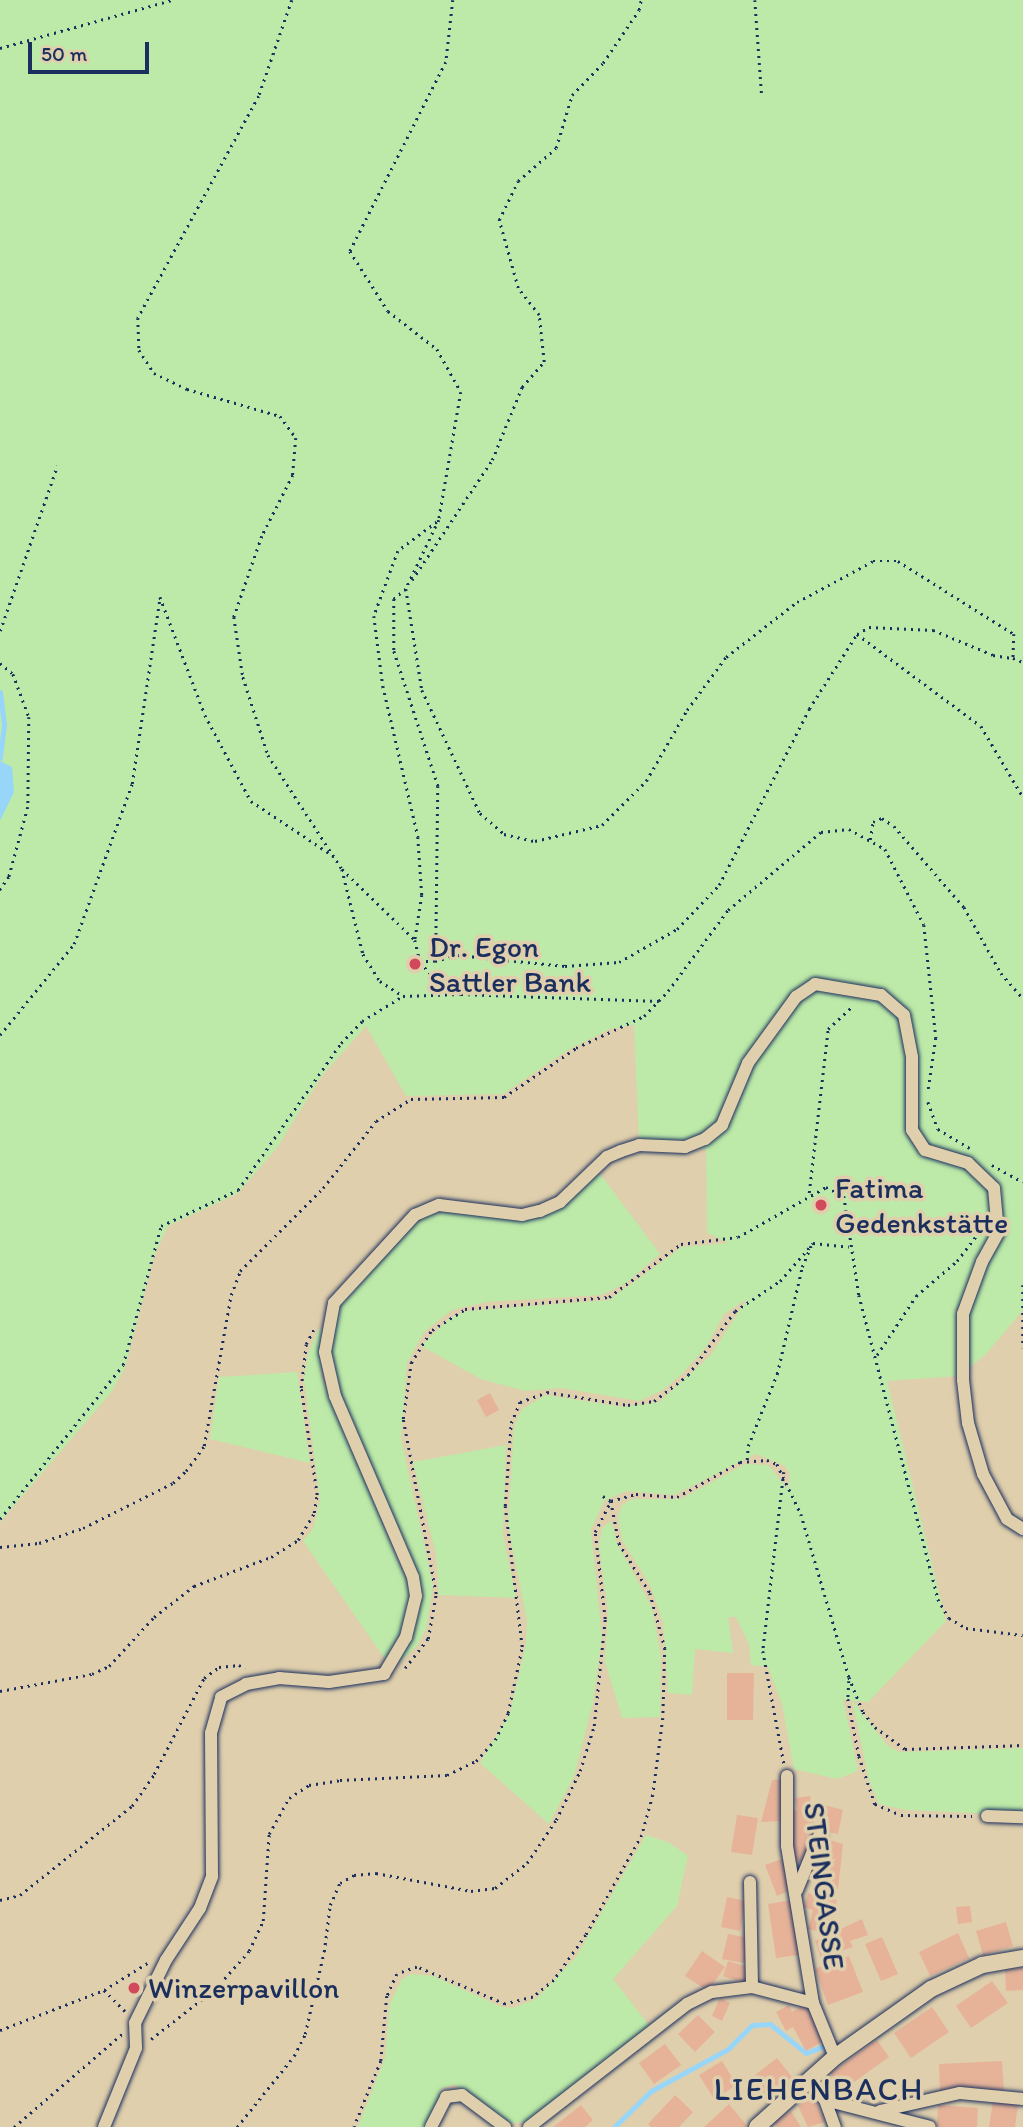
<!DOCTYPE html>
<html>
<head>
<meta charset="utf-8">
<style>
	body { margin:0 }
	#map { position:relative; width:1023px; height:2127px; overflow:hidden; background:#e0cfac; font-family:Itim,sans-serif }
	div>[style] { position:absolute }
	.green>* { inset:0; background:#bdeaa8 }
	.water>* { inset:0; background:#97d6f8 }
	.stream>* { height:5px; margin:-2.5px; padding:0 2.5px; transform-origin:2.5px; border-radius:2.5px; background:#97d6f8 }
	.building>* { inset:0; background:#e6b399 }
	.path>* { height:2.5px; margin-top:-1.25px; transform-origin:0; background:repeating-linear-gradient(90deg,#1b2f5e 0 2px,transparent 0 7px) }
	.roads { filter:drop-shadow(0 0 2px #1b2f5e) drop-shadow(0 0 2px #1b2f5e) }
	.minor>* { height:12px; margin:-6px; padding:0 6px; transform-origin:6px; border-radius:6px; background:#e0cfac }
	.tertiary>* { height:16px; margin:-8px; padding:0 8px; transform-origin:8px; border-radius:8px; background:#e0cfac }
	.dots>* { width:19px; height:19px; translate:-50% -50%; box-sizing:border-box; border:4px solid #e0cfac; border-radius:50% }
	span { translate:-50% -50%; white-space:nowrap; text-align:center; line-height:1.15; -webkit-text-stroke:7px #e0cfac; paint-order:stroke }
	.poi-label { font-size:30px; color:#1b2f5e }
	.left { translate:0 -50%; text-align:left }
	.street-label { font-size:30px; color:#1b2f5e }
	.neighbourhood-label { font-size:32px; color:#1b2f5e; letter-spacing:2px }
	.scale { position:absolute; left:28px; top:42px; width:121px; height:32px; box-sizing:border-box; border:4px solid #1b2f5e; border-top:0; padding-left:9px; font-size:21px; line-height:24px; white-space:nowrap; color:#1b2f5e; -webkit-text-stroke:5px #e0cfac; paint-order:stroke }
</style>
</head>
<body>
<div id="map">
	<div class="green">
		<div style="clip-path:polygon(0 0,1023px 0,1023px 1310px,986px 1354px,959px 1376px,887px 1381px,946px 1621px,868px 1702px,853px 1701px,887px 1745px,899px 1752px,1023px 1748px,1023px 1815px,906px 1810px,879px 1804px,869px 1780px,852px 1700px,843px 1699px,858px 1771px,837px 1779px,794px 1769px,782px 1704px,768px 1667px,751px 1665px,749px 1644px,736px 1617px,728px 1617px,733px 1653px,695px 1649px,692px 1695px,668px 1693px,663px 1622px,650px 1585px,622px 1540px,618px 1517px,622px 1505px,632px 1499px,681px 1499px,745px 1464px,768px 1465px,788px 1489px,790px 1474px,785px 1466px,756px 1454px,674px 1495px,626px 1491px,604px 1501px,591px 1530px,602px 1636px,593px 1703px,574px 1776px,549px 1824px,480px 1763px,510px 1713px,526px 1644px,527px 1621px,508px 1525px,514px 1427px,522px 1409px,546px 1395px,624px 1407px,659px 1402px,711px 1355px,747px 1299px,724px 1314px,706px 1347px,683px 1373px,663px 1390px,639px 1401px,561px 1388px,525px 1391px,481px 1379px,421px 1346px,450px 1318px,467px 1311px,609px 1300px,682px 1247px,729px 1243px,707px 1233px,706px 1149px,639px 1141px,634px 1025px,610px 1029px,568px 1050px,503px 1094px,406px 1096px,366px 1026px,321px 1077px,277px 1148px,237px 1194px,168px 1226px,154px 1256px,125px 1368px,110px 1394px,0 1522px,0 821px,12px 768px,0 761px)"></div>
		<div style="clip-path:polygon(598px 1171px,660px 1254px,625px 1284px,601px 1295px,486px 1302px,452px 1310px,424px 1332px,407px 1363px,401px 1438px,433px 1586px,426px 1629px,417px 1646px,399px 1663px,420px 1605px,330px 1371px,331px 1338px,341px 1301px,408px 1225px,431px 1212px,532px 1217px)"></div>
		<div style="clip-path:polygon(319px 1329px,323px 1329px,321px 1376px,410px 1589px,408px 1622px,385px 1659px,303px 1541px,313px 1529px,320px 1500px,304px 1379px,308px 1354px)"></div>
		<div style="clip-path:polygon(297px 1372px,310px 1463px,210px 1439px,219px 1377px)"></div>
		<div style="clip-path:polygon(506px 1445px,503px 1535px,516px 1598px,439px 1595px,436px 1554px,413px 1462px)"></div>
		<div style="clip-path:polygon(611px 1521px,617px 1543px,652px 1608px,661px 1656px,660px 1717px,622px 1718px,605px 1662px,608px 1611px,599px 1546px,602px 1528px)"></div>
		<div style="clip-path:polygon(646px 1835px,670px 1843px,688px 1856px,677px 1906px,613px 1979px,651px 2028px,527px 2121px,509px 2124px,492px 2116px,455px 2084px,441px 2089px,427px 2127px,358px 2127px,385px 2058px,390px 2003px,402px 1979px,411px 1974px,433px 1976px,502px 2007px,513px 2008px,536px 1999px,576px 1957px)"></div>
	</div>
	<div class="water">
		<div style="clip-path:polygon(0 761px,12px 767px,14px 792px,0 821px)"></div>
	</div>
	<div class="stream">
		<div style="left:0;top:692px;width:33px;rotate:83deg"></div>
		<div style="left:4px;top:725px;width:33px;rotate:97deg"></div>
		<div style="left:614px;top:2127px;width:52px;rotate:-44.2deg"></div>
		<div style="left:651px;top:2091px;width:88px;rotate:-28.6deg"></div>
		<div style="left:728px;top:2049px;width:34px;rotate:-45deg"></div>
		<div style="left:752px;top:2025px;width:18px;rotate:-3deg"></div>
		<div style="left:770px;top:2024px;width:46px;rotate:38.9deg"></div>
		<div style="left:806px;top:2053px;width:17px;rotate:-21deg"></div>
	</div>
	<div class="building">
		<div style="clip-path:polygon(490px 1393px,499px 1410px,486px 1417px,477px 1400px)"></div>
		<div style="clip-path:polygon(727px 1673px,754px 1673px,753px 1720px,727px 1720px)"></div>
		<div style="clip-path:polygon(784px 1779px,780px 1821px,761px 1822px,772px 1780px)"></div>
		<div style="clip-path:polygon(810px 1796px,816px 1834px,807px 1835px,811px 1860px,796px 1862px,788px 1811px,797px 1810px,795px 1798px)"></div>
		<div style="clip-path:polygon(824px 1805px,843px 1810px,838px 1834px,819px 1830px)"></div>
		<div style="clip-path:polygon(737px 1815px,758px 1818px,752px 1855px,731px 1852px)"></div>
		<div style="clip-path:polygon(824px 1838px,843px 1844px,838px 1889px,817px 1889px,817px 1858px)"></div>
		<div style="clip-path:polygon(782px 1859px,793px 1889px,777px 1896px,765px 1865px)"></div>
		<div style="clip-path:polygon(808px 1893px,837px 1900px,829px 1934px,808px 1929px,813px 1910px,804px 1907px)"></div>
		<div style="clip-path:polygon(727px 1897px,746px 1901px,740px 1931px,721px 1927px)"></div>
		<div style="clip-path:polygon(792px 1900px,799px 1955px,776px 1958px,768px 1904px)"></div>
		<div style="clip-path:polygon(970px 1906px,972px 1922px,958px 1924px,956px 1907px)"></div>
		<div style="clip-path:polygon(862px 1919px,868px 1935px,850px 1941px,853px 1947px,821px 1958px,815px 1941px)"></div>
		<div style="clip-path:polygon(1006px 1922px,1013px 1946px,983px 1955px,976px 1931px)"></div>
		<div style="clip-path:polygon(958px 1933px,969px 1958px,930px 1976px,919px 1952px)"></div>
		<div style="clip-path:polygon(728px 1934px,749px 1938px,744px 1963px,722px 1959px)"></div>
		<div style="clip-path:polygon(882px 1937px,898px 1974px,881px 1981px,865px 1944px)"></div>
		<div style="clip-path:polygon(702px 1951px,725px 1967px,708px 1991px,685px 1976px)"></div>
		<div style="clip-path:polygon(849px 1956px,863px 1992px,828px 2005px,815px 1969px)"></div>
		<div style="clip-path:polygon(728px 1961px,750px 1968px,744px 1983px,723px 1976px)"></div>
		<div style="clip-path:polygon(1023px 1968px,1023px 1990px,1006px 1991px,1005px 1969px)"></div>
		<div style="clip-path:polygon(134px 1980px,142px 1984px,141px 1994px,133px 1996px,126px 1991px,126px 1985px)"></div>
		<div style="clip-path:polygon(992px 1981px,1008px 2003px,971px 2028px,956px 2006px)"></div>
		<div style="clip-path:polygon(720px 1998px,730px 2003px,722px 2021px,712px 2016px)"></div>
		<div style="clip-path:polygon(805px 2004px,825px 2040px,806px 2051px,793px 2027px,786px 2031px,776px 2012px,789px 2005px,792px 2012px)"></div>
		<div style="clip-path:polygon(932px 2007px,949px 2032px,911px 2058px,894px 2033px)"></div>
		<div style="clip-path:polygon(698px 2015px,715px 2032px,695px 2052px,678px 2034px)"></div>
		<div style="clip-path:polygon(877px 2040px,889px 2057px,843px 2090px,830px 2073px)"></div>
		<div style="clip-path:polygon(665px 2044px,681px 2065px,654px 2084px,639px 2063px)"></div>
		<div style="clip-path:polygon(777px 2058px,792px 2077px,761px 2101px,746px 2082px)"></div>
		<div style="clip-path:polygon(722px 2061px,737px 2085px,714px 2099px,699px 2075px)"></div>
		<div style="clip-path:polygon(1002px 2061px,1004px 2090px,940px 2091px,939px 2064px)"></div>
		<div style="clip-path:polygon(675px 2095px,693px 2112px,679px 2127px,651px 2127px,648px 2124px)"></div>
		<div style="clip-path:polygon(814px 2098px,825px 2122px,808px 2127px,798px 2106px)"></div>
		<div style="clip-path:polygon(993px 2101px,1018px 2105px,1015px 2127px,989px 2127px)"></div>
		<div style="clip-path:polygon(729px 2104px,748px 2127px,704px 2127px)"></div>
		<div style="clip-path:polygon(581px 2105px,593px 2120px,585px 2127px,553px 2127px)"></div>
		<div style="clip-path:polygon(938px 2105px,978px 2108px,977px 2127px,937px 2127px)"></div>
		<div style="clip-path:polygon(791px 2111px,801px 2127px,777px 2127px,774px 2122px)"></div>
	</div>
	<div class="path">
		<div style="left:292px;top:0;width:102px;rotate:109deg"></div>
		<div style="left:259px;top:96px;width:253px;rotate:118.6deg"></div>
		<div style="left:138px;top:318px;width:32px;rotate:88deg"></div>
		<div style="left:139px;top:350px;width:27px;rotate:57deg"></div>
		<div style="left:154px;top:373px;width:37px;rotate:26deg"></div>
		<div style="left:187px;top:389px;width:97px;rotate:16.2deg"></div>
		<div style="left:280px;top:416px;width:27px;rotate:54deg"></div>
		<div style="left:296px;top:438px;width:37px;rotate:95deg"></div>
		<div style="left:293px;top:475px;width:68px;rotate:116.9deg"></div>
		<div style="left:262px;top:536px;width:86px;rotate:109.1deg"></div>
		<div style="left:234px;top:617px;width:61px;rotate:81.5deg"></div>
		<div style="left:243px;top:677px;width:82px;rotate:72.2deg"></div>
		<div style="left:268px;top:755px;width:136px;rotate:57deg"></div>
		<div style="left:342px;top:869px;width:88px;rotate:76.1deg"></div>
		<div style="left:363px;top:954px;width:32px;rotate:58deg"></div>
		<div style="left:380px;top:981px;width:27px;rotate:33deg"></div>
		<div style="left:453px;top:0;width:62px;rotate:96.4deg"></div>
		<div style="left:446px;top:62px;width:212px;rotate:116.9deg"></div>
		<div style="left:350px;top:251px;width:71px;rotate:57.7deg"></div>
		<div style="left:388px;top:311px;width:62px;rotate:37.8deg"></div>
		<div style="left:437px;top:349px;width:49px;rotate:60.8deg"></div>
		<div style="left:461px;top:392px;width:130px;rotate:99.8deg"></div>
		<div style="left:439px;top:520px;width:76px;rotate:115.6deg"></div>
		<div style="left:406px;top:589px;width:102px;rotate:81deg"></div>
		<div style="left:422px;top:690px;width:136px;rotate:64.8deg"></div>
		<div style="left:480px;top:813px;width:32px;rotate:41deg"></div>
		<div style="left:504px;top:834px;width:32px;rotate:13deg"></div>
		<div style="left:535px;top:841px;width:69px;rotate:-13.4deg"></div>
		<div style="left:602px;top:825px;width:62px;rotate:-45deg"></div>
		<div style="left:646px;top:781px;width:82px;rotate:-60deg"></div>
		<div style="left:687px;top:710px;width:66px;rotate:-53.7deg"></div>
		<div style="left:726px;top:657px;width:90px;rotate:-37.8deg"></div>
		<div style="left:797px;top:602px;width:86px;rotate:-28.3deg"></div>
		<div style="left:873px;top:561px;width:25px"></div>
		<div style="left:898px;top:561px;width:137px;rotate:32.2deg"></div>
		<div style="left:1014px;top:634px;width:24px;rotate:92deg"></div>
		<div style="left:1013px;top:658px;width:11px;rotate:22deg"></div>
		<div style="left:755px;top:0;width:97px;rotate:85.9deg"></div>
		<div style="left:0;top:48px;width:179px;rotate:-15.6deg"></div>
		<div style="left:437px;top:522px;width:49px;rotate:143.4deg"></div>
		<div style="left:398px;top:551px;width:69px;rotate:110.3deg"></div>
		<div style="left:374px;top:616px;width:71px;rotate:82.7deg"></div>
		<div style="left:383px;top:686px;width:155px;rotate:76.9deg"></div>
		<div style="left:418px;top:837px;width:58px;rotate:86.1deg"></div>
		<div style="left:422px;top:895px;width:46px;rotate:98.8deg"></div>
		<div style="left:415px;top:940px;width:23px;rotate:77deg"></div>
		<div style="left:420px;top:962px;width:25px;rotate:48deg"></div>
		<div style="left:437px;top:981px;width:27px;rotate:28deg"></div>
		<div style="left:461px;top:994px;width:198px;rotate:2deg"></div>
		<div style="left:412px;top:580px;width:144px;rotate:-56.3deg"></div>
		<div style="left:492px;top:460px;width:79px;rotate:-67.7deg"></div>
		<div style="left:522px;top:387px;width:33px;rotate:-49deg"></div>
		<div style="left:544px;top:362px;width:47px;rotate:-96.1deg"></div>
		<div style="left:539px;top:315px;width:34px;rotate:-128deg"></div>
		<div style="left:518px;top:288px;width:71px;rotate:-105.6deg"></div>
		<div style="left:499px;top:220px;width:43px;rotate:-64deg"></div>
		<div style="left:518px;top:181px;width:50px;rotate:-41deg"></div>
		<div style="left:556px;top:148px;width:55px;rotate:-73.2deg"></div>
		<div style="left:572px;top:95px;width:45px;rotate:-45.9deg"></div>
		<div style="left:603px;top:63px;width:64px;rotate:-55.8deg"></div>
		<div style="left:639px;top:10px;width:10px;rotate:-79deg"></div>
		<div style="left:406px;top:589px;width:16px;rotate:140deg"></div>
		<div style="left:394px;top:599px;width:52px;rotate:90deg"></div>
		<div style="left:394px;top:651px;width:142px;rotate:71.9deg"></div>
		<div style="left:438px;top:786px;width:167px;rotate:90.7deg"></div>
		<div style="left:436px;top:953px;width:8px;rotate:97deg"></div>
		<div style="left:435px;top:961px;width:15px;rotate:176deg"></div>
		<div style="left:0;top:631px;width:175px;rotate:-70.9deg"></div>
		<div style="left:857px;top:634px;width:154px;rotate:36.6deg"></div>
		<div style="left:981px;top:726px;width:82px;rotate:59.4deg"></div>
		<div style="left:0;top:663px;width:17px;rotate:40deg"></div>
		<div style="left:13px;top:674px;width:46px;rotate:69.6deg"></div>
		<div style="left:29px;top:717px;width:90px;rotate:90.6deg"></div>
		<div style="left:28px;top:807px;width:73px;rotate:105.2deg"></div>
		<div style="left:9px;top:877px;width:16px;rotate:125deg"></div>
		<div style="left:870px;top:840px;width:18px;rotate:-81deg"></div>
		<div style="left:873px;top:822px;width:10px;rotate:-24deg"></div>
		<div style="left:882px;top:818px;width:14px;rotate:34deg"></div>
		<div style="left:894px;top:826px;width:107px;rotate:49.2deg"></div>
		<div style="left:964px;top:907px;width:76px;rotate:60.7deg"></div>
		<div style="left:1001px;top:973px;width:33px;rotate:49deg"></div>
		<div style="left:342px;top:869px;width:102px;rotate:44.2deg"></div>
		<div style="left:435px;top:961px;width:24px;rotate:-15deg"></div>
		<div style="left:458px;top:955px;width:108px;rotate:5.9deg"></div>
		<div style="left:565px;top:966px;width:54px;rotate:-4.2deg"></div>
		<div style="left:619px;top:962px;width:67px;rotate:-29.6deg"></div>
		<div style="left:677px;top:929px;width:61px;rotate:-46.3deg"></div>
		<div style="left:719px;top:885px;width:198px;rotate:-62.9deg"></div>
		<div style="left:809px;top:709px;width:89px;rotate:-57.4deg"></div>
		<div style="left:857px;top:634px;width:14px;rotate:-30deg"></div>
		<div style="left:869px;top:627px;width:64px;rotate:2.7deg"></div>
		<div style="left:933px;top:630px;width:65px;rotate:22.6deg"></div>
		<div style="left:993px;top:655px;width:19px;rotate:9deg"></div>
		<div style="left:0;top:1035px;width:117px;rotate:-50.9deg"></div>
		<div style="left:74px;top:944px;width:170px;rotate:-70.1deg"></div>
		<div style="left:132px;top:784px;width:189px;rotate:-81.5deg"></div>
		<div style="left:160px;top:597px;width:126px;rotate:69.1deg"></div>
		<div style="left:205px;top:715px;width:98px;rotate:61.9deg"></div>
		<div style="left:251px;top:801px;width:101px;rotate:33.7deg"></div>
		<div style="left:928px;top:1102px;width:29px;rotate:70deg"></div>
		<div style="left:938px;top:1129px;width:37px;rotate:31deg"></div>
		<div style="left:992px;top:1165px;width:35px;rotate:29deg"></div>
		<div style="left:809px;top:1193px;width:165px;rotate:-83.4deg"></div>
		<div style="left:828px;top:1029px;width:34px;rotate:-43deg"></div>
		<div style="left:1023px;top:1285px;width:63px;rotate:90deg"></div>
		<div style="left:877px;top:1355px;width:71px;rotate:-56.5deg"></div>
		<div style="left:916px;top:1296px;width:54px;rotate:-40.5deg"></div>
		<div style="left:957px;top:1261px;width:43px;rotate:-52.6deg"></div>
		<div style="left:747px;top:1460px;width:14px;rotate:-86deg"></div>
		<div style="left:748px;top:1446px;width:78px;rotate:-68.1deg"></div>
		<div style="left:777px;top:1374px;width:110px;rotate:-76.8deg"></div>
		<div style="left:802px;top:1267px;width:23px;rotate:-67deg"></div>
		<div style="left:784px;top:1472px;width:180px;rotate:96.7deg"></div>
		<div style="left:763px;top:1651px;width:114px;rotate:79.4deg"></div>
		<div style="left:603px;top:1496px;width:9px;rotate:32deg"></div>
		<div style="left:611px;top:1501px;width:26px;rotate:-16deg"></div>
		<div style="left:636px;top:1494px;width:41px;rotate:4.2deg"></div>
		<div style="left:677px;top:1497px;width:72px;rotate:-29.1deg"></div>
		<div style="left:740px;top:1462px;width:27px;rotate:-4deg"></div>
		<div style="left:767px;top:1460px;width:11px;rotate:22deg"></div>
		<div style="left:777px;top:1464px;width:55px;rotate:64.4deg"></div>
		<div style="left:801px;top:1514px;width:170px;rotate:73.6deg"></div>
		<div style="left:849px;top:1677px;width:38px;rotate:68deg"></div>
		<div style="left:863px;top:1712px;width:19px;rotate:51deg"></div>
		<div style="left:875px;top:1727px;width:37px;rotate:36deg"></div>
		<div style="left:905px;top:1749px;width:118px;rotate:-1.9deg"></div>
		<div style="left:0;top:1519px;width:197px;rotate:-51.4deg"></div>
		<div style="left:123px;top:1365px;width:144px;rotate:-74.7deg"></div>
		<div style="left:161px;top:1226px;width:85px;rotate:-25.1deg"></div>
		<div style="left:238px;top:1190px;width:179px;rotate:-55deg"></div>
		<div style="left:341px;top:1043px;width:30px;rotate:-46deg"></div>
		<div style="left:362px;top:1021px;width:48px;rotate:-31.4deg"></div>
		<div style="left:403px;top:996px;width:58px;rotate:-2deg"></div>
		<div style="left:0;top:1547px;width:39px;rotate:-6deg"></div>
		<div style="left:39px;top:1543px;width:46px;rotate:-18.8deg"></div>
		<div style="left:83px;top:1528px;width:101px;rotate:-26.6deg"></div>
		<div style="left:173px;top:1483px;width:18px;rotate:-43deg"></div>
		<div style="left:186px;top:1471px;width:31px;rotate:-54deg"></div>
		<div style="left:204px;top:1446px;width:153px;rotate:-79.9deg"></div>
		<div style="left:231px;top:1295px;width:26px;rotate:-69deg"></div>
		<div style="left:240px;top:1271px;width:117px;rotate:-45deg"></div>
		<div style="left:323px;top:1188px;width:85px;rotate:-51.7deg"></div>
		<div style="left:376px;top:1121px;width:41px;rotate:-32.2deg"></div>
		<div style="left:411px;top:1099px;width:93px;rotate:-1.2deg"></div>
		<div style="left:504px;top:1097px;width:87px;rotate:-34.2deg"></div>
		<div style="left:576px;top:1048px;width:75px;rotate:-25.2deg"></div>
		<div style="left:644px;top:1016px;width:35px;rotate:-46deg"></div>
		<div style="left:668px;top:991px;width:101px;rotate:-53.5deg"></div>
		<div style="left:728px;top:910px;width:121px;rotate:-40deg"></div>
		<div style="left:821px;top:832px;width:28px;rotate:-6deg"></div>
		<div style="left:849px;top:829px;width:41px;rotate:29.1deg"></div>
		<div style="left:885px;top:849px;width:85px;rotate:62.8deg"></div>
		<div style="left:924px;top:925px;width:114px;rotate:83.9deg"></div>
		<div style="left:936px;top:1038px;width:55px;rotate:98.4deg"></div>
		<div style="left:405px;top:1668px;width:37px;rotate:-52deg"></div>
		<div style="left:428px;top:1639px;width:46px;rotate:-79.9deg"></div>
		<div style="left:436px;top:1594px;width:178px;rotate:-100.7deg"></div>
		<div style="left:403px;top:1419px;width:57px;rotate:-81.9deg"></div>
		<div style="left:411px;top:1363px;width:39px;rotate:-58deg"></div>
		<div style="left:432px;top:1330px;width:39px;rotate:-32deg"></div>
		<div style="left:465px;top:1309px;width:144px;rotate:-4.8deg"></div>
		<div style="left:609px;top:1297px;width:89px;rotate:-36.4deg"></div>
		<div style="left:681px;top:1244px;width:57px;rotate:-7deg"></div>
		<div style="left:738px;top:1237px;width:101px;rotate:-29.6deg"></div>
		<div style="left:826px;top:1187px;width:20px;rotate:27deg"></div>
		<div style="left:844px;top:1196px;width:100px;rotate:81.4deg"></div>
		<div style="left:859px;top:1295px;width:314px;rotate:75.4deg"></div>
		<div style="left:938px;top:1599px;width:22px;rotate:60deg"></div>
		<div style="left:949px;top:1618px;width:20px;rotate:30deg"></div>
		<div style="left:966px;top:1628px;width:57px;rotate:7deg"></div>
		<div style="left:849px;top:1681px;width:18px;rotate:93deg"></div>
		<div style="left:848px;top:1699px;width:58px;rotate:79.1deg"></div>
		<div style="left:859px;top:1756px;width:51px;rotate:71.6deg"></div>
		<div style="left:875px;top:1804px;width:28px;rotate:23deg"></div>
		<div style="left:901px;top:1815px;width:71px;rotate:0.8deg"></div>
		<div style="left:0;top:1691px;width:94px;rotate:-10.5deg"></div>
		<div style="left:92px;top:1674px;width:19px;rotate:-25deg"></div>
		<div style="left:109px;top:1666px;width:67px;rotate:-47.4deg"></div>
		<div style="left:154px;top:1617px;width:51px;rotate:-37.8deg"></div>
		<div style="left:194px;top:1586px;width:82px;rotate:-20.6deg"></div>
		<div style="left:271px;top:1557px;width:32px;rotate:-32deg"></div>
		<div style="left:298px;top:1540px;width:31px;rotate:-59deg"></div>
		<div style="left:314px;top:1513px;width:18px;rotate:-81deg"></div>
		<div style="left:317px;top:1495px;width:108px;rotate:-98.5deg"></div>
		<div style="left:301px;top:1388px;width:44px;rotate:-83.5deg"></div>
		<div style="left:306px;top:1344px;width:17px;rotate:-62deg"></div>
		<div style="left:0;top:1900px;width:21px;rotate:-14deg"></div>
		<div style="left:20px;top:1895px;width:143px;rotate:-38.5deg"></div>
		<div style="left:132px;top:1806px;width:39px;rotate:-55deg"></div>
		<div style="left:154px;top:1774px;width:108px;rotate:-62.5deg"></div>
		<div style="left:204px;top:1678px;width:19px;rotate:-36deg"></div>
		<div style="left:219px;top:1667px;width:20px;rotate:-6deg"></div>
		<div style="left:239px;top:1665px;width:7px;rotate:27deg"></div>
		<div style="left:104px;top:1990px;width:31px;rotate:45deg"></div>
		<div style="left:0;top:2030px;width:111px;rotate:-21deg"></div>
		<div style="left:104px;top:1990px;width:53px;rotate:-31.9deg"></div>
		<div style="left:151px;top:2039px;width:81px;rotate:-38deg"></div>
		<div style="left:215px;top:1989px;width:51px;rotate:-48.2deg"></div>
		<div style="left:249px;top:1951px;width:33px;rotate:-65deg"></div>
		<div style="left:263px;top:1921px;width:87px;rotate:-86.1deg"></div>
		<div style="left:269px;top:1834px;width:41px;rotate:-60.9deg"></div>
		<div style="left:289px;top:1798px;width:24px;rotate:-33deg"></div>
		<div style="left:309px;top:1785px;width:31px;rotate:-9deg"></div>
		<div style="left:340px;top:1780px;width:107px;rotate:-2.7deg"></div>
		<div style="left:447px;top:1775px;width:32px;rotate:-26deg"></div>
		<div style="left:476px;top:1761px;width:28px;rotate:-48deg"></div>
		<div style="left:495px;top:1740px;width:30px;rotate:-64deg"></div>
		<div style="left:508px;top:1713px;width:67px;rotate:-78deg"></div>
		<div style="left:522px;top:1647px;width:142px;rotate:-96.9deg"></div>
		<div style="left:505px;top:1506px;width:83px;rotate:-85.9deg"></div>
		<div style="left:511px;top:1423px;width:23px;rotate:-67deg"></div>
		<div style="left:520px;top:1402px;width:29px;rotate:-20deg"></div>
		<div style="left:547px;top:1392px;width:82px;rotate:9.1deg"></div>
		<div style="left:628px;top:1405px;width:26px;rotate:-9deg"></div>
		<div style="left:654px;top:1401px;width:43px;rotate:-37.4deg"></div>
		<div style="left:688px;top:1375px;width:79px;rotate:-53.7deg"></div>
		<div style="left:735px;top:1311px;width:54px;rotate:-33.7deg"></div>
		<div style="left:780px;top:1281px;width:50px;rotate:-49deg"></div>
		<div style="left:813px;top:1243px;width:36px;rotate:6deg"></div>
		<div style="left:14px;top:2127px;width:143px;rotate:-40.7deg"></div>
		<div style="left:237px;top:2127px;width:91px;rotate:-51.2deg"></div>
		<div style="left:294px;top:2056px;width:25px;rotate:-63deg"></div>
		<div style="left:305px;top:2034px;width:84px;rotate:-77deg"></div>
		<div style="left:324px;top:1952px;width:47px;rotate:-82.7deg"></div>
		<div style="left:330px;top:1905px;width:24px;rotate:-66deg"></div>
		<div style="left:340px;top:1883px;width:16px;rotate:-30deg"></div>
		<div style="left:354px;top:1875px;width:22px;rotate:-5deg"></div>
		<div style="left:376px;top:1873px;width:97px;rotate:10.7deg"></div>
		<div style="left:471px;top:1891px;width:24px;rotate:-7deg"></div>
		<div style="left:495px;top:1888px;width:41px;rotate:-38deg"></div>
		<div style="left:527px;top:1863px;width:52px;rotate:-56deg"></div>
		<div style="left:556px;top:1820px;width:55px;rotate:-63.9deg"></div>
		<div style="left:580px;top:1771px;width:47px;rotate:-72.7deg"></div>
		<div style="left:594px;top:1726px;width:108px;rotate:-84.1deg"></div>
		<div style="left:605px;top:1619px;width:88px;rotate:-96.6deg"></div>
		<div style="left:595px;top:1532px;width:35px;rotate:-63deg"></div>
		<div style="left:611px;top:1501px;width:43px;rotate:79.2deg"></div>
		<div style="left:619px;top:1543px;width:59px;rotate:58.2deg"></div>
		<div style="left:650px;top:1593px;width:57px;rotate:74.7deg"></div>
		<div style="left:665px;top:1648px;width:70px;rotate:91.6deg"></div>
		<div style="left:663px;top:1718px;width:78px;rotate:97.4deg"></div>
		<div style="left:653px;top:1795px;width:41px;rotate:105.4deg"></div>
		<div style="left:642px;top:1835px;width:115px;rotate:119.2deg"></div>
		<div style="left:586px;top:1935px;width:55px;rotate:125.4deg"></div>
		<div style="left:554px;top:1980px;width:27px;rotate:141deg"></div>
		<div style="left:533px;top:1997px;width:29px;rotate:166deg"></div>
		<div style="left:505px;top:2004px;width:95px;rotate:-157.2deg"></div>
		<div style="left:417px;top:1967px;width:21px;rotate:161deg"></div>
		<div style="left:397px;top:1974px;width:24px;rotate:114deg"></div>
		<div style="left:387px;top:1996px;width:65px;rotate:95.3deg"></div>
		<div style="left:381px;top:2061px;width:71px;rotate:112.2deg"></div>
	</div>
	<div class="roads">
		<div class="minor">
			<div style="left:787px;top:1776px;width:70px;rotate:90deg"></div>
			<div style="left:787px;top:1846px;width:159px;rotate:80.6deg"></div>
			<div style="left:813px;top:2003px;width:58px;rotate:67.8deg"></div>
			<div style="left:987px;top:1816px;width:36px;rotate:2deg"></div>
			<div style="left:750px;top:1882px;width:105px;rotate:88.9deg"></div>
			<div style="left:797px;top:1890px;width:61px;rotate:-67.7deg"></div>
			<div style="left:808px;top:2079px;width:27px;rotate:51deg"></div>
			<div style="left:825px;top:2100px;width:29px;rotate:70deg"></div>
			<div style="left:825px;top:2100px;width:108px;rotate:14.4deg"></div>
			<div style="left:880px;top:2111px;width:82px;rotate:-12.7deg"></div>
			<div style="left:960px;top:2093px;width:63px;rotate:5.4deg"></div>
			<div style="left:104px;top:2127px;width:85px;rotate:-67.9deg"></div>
			<div style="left:136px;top:2048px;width:25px;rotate:-92deg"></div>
			<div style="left:135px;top:2023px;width:70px;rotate:-63.8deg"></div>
			<div style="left:166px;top:1960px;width:62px;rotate:-56.8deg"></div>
			<div style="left:200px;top:1908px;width:34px;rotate:-69deg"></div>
			<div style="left:212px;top:1876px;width:143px;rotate:-90.4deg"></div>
			<div style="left:211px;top:1733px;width:37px;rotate:-74deg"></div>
			<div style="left:221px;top:1697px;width:28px;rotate:-27deg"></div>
			<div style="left:246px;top:1684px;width:34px;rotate:-10deg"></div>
			<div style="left:279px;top:1678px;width:50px;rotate:4.6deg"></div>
			<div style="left:329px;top:1682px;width:56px;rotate:-8.3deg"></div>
			<div style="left:384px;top:1674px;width:43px;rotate:-59.3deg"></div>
			<div style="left:406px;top:1637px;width:42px;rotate:-76.3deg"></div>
			<div style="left:416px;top:1596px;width:19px;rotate:-99deg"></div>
			<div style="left:413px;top:1577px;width:197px;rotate:-113.3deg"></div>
			<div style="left:335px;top:1396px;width:45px;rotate:-102.8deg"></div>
			<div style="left:325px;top:1352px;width:50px;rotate:-79.6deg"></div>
			<div style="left:334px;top:1303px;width:120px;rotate:-47.4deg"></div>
			<div style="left:415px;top:1215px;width:26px;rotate:-23deg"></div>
			<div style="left:439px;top:1205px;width:84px;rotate:6.9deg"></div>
			<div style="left:522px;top:1215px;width:18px;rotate:-13deg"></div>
			<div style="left:540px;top:1211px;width:22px;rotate:-24deg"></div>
			<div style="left:560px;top:1202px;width:65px;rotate:-43.8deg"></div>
			<div style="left:607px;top:1157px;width:15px;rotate:-23deg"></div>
			<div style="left:621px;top:1151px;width:19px;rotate:-18deg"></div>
			<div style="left:639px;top:1145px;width:46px;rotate:2.5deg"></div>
			<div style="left:685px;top:1147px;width:22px;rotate:-22deg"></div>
			<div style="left:705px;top:1139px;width:22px;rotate:-39deg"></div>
			<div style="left:722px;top:1125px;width:67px;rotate:-67.2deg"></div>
			<div style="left:748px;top:1063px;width:82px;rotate:-54deg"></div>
			<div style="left:796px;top:997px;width:23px;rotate:-34deg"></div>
			<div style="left:815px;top:984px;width:67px;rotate:9.5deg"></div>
			<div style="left:881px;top:995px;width:30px;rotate:41deg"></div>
			<div style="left:904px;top:1015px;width:43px;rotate:79.2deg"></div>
			<div style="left:912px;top:1057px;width:73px;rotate:90deg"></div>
			<div style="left:912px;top:1130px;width:24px;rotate:57deg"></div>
			<div style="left:925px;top:1150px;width:45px;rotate:16.8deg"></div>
			<div style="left:968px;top:1163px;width:36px;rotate:44deg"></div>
			<div style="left:994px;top:1188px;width:45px;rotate:84.9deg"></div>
			<div style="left:998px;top:1233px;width:33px;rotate:119deg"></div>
			<div style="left:982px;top:1262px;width:55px;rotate:110.1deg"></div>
			<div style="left:963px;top:1314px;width:66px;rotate:90deg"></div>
			<div style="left:963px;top:1380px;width:43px;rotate:83.4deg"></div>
			<div style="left:968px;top:1423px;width:53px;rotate:73.6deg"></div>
			<div style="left:983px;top:1474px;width:51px;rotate:61.9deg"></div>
			<div style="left:1007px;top:1519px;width:19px;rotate:32deg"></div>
			<div style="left:431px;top:2127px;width:34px;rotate:-63deg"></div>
			<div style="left:446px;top:2097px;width:16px;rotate:-7deg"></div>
			<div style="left:462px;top:2095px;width:54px;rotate:36.7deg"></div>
			<div style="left:529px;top:2127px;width:200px;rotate:-37.9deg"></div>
			<div style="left:687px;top:2004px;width:28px;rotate:-26deg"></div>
			<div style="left:712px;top:1992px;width:40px;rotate:-7.1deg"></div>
			<div style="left:752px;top:1987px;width:63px;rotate:14.7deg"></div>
		</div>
		<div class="tertiary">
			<div style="left:757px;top:2127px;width:105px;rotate:-41.9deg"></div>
			<div style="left:835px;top:2057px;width:118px;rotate:-35.3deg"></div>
			<div style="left:931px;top:1989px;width:56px;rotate:-25.2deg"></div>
			<div style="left:982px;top:1965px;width:42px;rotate:-9.7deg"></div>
		</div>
	</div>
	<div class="dots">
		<div style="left:415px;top:964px;background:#d1495b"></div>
		<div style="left:821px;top:1205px;background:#d1495b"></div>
		<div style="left:134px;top:1988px;background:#d1495b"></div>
	</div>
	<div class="poi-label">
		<span class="left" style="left:429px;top:964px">Dr. Egon<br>Sattler Bank</span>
		<span class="left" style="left:835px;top:1205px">Fatima<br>Gedenkstätte</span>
		<span class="left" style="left:148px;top:1988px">Winzerpavillon</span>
	</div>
	<div class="street-label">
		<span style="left:824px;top:1886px;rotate:83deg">STEINGASSE</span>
	</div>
	<div class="neighbourhood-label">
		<span style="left:819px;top:2089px">LIEHENBACH</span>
	</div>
	<div class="scale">50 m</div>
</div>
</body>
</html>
